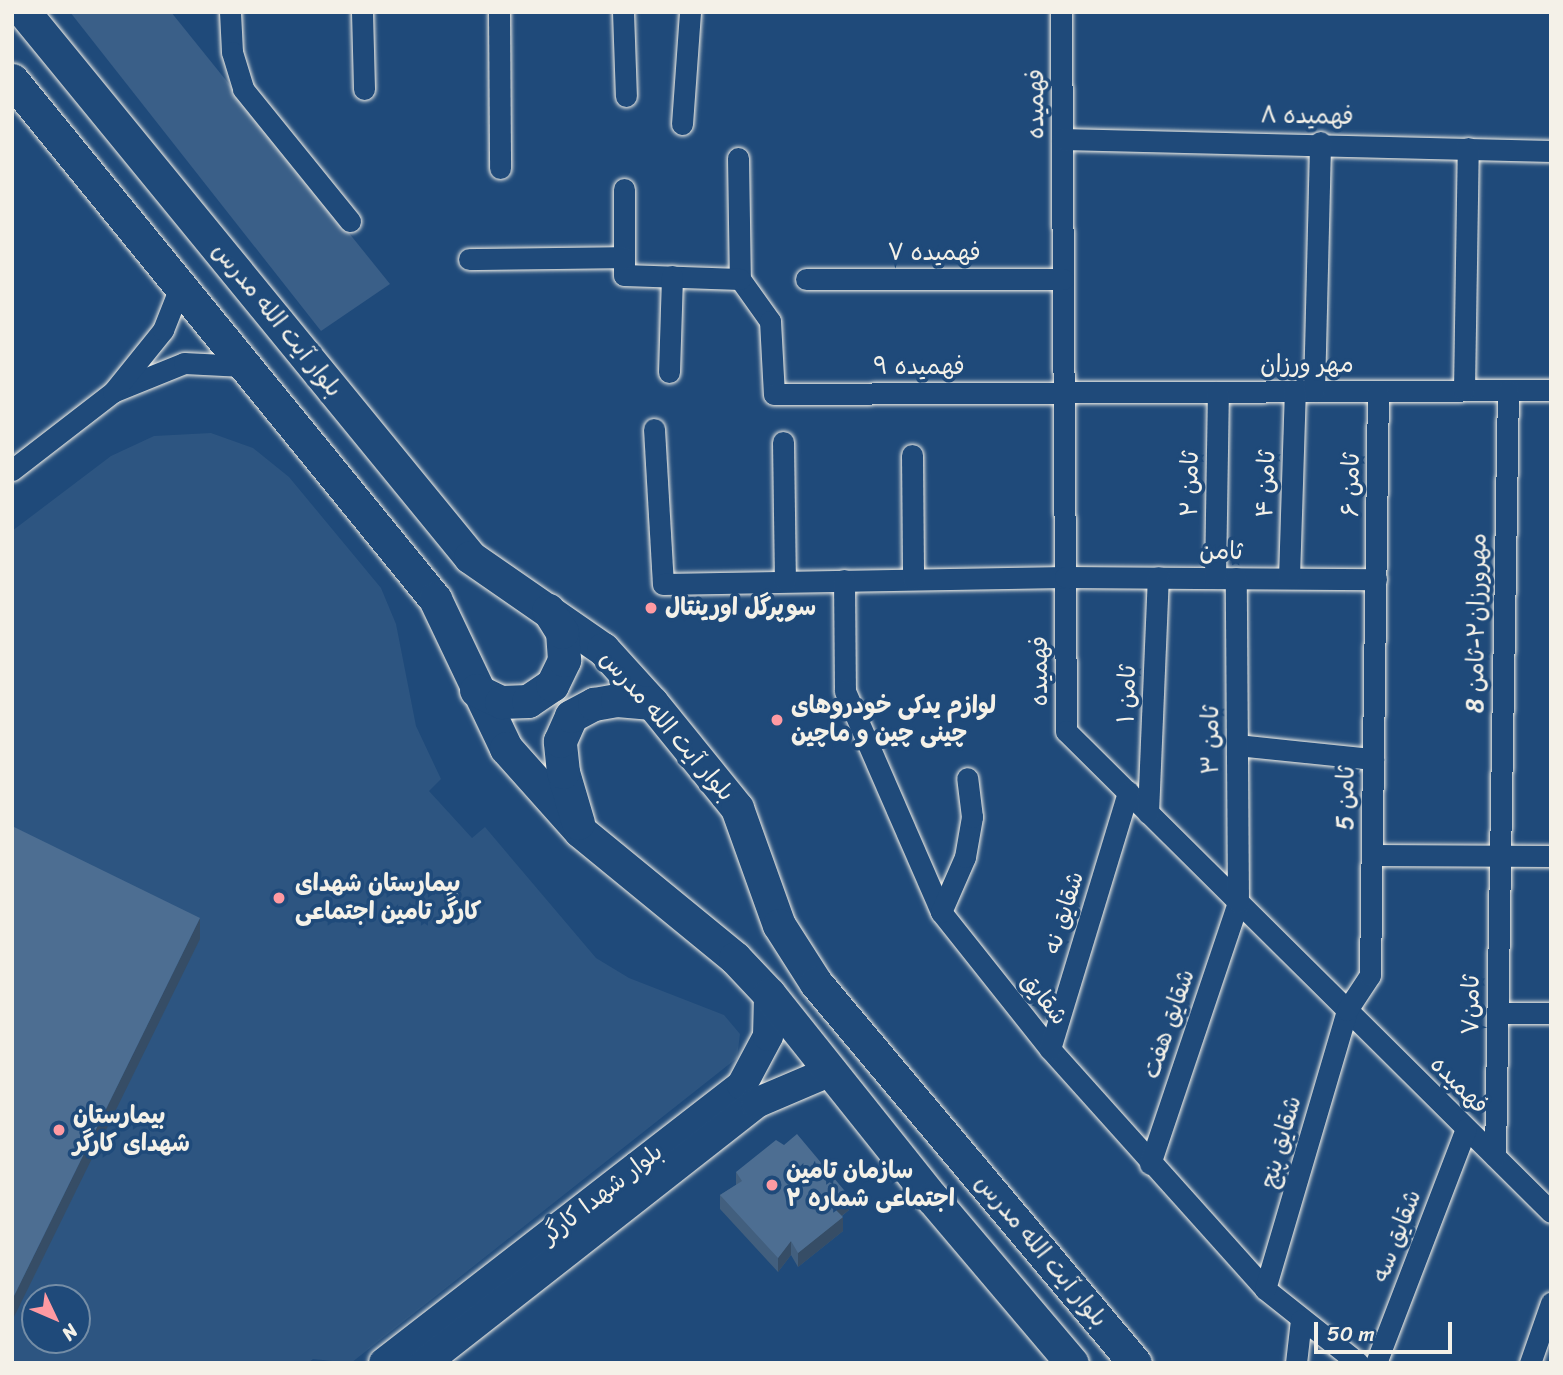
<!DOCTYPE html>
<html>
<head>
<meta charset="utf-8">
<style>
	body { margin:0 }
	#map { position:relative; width:1563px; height:1375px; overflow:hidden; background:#1f4a7a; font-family:Sriracha,"Playpen Sans Arabic",sans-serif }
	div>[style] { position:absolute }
	.built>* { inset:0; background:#2d5581 }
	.green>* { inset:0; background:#3a5f88 }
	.roads { filter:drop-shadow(0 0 2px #f4f1e8) drop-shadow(0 0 2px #f4f1e8) }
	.street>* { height:21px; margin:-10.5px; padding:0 10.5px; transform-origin:10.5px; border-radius:10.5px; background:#1f4a7a }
	.secondary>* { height:30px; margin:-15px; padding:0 15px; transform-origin:15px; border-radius:15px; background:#1f4a7a }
	.primary>* { height:33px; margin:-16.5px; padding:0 16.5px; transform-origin:16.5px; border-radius:16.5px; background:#1f4a7a }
	.wall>* { inset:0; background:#425f7e }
	.shaded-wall>* { inset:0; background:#364d66 }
	.building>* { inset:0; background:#4d6e92 }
	.dots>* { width:19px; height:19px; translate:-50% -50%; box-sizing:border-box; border:4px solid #1f4a7a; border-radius:50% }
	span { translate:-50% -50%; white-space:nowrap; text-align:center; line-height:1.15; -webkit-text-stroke:7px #1f4a7a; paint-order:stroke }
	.street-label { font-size:24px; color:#f4f1e8 }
	.poi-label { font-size:24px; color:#f4f1e8; font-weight:700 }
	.left { translate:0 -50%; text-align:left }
	.frame { position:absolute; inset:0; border:14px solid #f4f1e8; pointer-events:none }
	.north { position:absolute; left:21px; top:1284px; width:70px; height:70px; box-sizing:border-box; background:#1f4a7a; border:2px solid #748da6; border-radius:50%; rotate:134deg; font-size:19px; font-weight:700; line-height:28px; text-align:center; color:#f4f1e8 }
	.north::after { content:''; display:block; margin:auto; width:24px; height:32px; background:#ff9aa2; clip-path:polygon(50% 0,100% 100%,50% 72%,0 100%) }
	.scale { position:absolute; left:1314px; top:1322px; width:138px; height:32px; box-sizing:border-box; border:4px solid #f4f1e8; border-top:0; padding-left:9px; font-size:21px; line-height:24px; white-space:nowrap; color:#f4f1e8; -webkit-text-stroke:5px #1f4a7a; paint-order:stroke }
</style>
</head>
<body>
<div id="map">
	<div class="built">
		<div style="clip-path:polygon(evenodd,211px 433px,253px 448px,289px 477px,381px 588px,396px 624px,416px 726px,441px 779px,429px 791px,472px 838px,485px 827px,596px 958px,629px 978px,724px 1015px,740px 1034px,737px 1058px,351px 1363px,313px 1359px,308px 1363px,12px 1363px,12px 531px,111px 456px,154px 436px,211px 433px,35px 1298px,77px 1298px,77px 1340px,35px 1340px,35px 1298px)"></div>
	</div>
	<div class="green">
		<div style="clip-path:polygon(70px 12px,171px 12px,390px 284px,321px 331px)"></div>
	</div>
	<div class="roads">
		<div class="street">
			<div style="left:230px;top:12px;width:40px;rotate:87.1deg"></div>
			<div style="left:232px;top:52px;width:39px;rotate:73deg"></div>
			<div style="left:243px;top:89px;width:170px;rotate:51deg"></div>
			<div style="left:362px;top:12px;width:77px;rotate:88.5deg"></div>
			<div style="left:499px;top:12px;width:156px;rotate:89.6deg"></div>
			<div style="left:623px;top:12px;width:84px;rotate:88deg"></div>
			<div style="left:1061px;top:12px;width:719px;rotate:89.6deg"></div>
			<div style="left:1066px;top:731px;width:683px;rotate:44.76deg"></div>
			<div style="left:682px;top:124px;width:112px;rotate:-85.9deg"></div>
			<div style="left:1062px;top:139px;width:489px;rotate:1.4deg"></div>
			<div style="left:738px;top:158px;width:121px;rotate:89.1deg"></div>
			<div style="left:740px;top:279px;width:52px;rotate:54.5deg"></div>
			<div style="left:770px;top:321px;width:73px;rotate:86.9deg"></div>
			<div style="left:774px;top:394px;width:777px;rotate:-0.29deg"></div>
			<div style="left:624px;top:189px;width:86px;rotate:90deg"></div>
			<div style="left:624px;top:275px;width:116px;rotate:2deg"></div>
			<div style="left:469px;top:259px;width:155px;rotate:-0.7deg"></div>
			<div style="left:806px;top:279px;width:257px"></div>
			<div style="left:669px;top:372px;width:96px;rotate:-88.2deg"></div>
			<div style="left:1464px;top:390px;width:242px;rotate:-89.1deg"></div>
			<div style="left:115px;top:391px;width:74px;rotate:-22.1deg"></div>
			<div style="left:184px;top:363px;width:59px;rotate:2.9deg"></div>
			<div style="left:1314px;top:391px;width:249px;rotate:-88.6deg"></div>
			<div style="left:654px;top:429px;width:155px;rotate:86.7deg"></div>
			<div style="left:663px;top:584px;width:402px;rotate:-1deg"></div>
			<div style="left:1065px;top:577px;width:311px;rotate:0.4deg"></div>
			<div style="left:783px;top:442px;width:139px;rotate:89.2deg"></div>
			<div style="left:912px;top:455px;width:124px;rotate:89.5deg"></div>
			<div style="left:12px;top:470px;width:128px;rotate:-37.7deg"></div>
			<div style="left:113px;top:392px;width:80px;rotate:-51.1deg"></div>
			<div style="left:163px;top:330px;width:46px;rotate:-68.4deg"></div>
			<div style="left:1215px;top:578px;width:186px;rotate:-89.1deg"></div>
			<div style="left:1289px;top:578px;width:187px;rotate:-88.2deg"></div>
			<div style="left:844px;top:580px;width:111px;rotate:89.5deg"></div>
			<div style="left:845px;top:691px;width:241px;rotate:66.5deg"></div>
			<div style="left:941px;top:912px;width:175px;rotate:51.5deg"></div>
			<div style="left:1050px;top:1049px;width:322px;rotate:48.1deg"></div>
			<div style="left:1265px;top:1289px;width:119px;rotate:38.5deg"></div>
			<div style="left:1237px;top:745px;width:137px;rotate:5.9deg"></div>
			<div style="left:1148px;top:813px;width:236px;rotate:-87.6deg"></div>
			<div style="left:1372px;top:855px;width:179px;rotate:0.3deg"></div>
			<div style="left:941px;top:912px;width:60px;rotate:-66.4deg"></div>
			<div style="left:965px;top:857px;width:41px;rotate:-80.1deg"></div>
			<div style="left:972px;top:817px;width:39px;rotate:-97deg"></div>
			<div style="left:1497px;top:1013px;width:54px"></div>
			<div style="left:1050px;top:1049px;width:269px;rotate:-73.1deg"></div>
			<div style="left:1495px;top:1156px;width:765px;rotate:-89.03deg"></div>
			<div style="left:1150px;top:1164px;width:276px;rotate:-71.4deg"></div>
			<div style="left:1238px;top:902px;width:324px;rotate:-90.4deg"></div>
			<div style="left:1265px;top:1289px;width:291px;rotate:-73.6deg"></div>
			<div style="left:1347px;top:1010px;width:42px;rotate:-56.7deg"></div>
			<div style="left:1370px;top:975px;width:584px;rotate:-89.22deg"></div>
			<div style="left:1296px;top:1363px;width:43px;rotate:-83.4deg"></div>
			<div style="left:1376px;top:1363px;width:251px;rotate:-69deg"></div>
			<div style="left:1530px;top:1363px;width:64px;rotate:-70.7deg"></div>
		</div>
		<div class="secondary">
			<div style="left:384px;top:1363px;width:453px;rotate:-37.8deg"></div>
			<div style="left:742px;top:1085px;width:55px;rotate:-62deg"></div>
			<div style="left:768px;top:1036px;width:42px;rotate:-88.6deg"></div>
			<div style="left:425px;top:1363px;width:421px;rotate:-38.1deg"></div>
			<div style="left:756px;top:1103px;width:82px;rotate:-23.1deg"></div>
		</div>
		<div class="primary">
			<div style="left:24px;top:12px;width:704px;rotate:50.7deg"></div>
			<div style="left:470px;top:557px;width:162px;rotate:34.7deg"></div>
			<div style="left:603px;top:649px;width:73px;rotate:47.8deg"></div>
			<div style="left:652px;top:703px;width:135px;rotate:51deg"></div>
			<div style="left:737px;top:808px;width:124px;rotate:70.3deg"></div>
			<div style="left:779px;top:925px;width:69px;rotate:57.5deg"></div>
			<div style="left:816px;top:983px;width:496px;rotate:50deg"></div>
			<div style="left:12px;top:80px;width:670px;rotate:50.82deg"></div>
			<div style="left:435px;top:599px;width:165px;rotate:64.5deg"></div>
			<div style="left:506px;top:748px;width:111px;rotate:48.3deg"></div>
			<div style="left:580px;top:831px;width:200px;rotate:39.3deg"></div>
			<div style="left:735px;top:958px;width:50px;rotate:46.6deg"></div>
			<div style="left:769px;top:994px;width:261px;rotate:51.4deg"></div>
			<div style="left:932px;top:1198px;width:216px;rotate:49.7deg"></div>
			<div style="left:476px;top:690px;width:28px;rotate:26deg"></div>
			<div style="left:501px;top:702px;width:27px;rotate:-2deg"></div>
			<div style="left:528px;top:701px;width:29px;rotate:-34deg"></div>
			<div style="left:552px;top:685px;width:28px;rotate:-64deg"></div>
			<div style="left:564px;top:660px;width:28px;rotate:-94deg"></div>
			<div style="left:562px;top:632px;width:26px;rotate:-122deg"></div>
			<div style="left:578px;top:823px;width:53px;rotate:-106.4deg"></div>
			<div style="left:563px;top:772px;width:31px;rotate:-96deg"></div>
			<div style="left:560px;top:741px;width:27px;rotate:-66deg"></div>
			<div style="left:571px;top:716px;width:26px;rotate:-28deg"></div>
			<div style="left:594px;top:704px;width:23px;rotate:-10deg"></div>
			<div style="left:617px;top:700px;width:35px;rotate:5deg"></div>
		</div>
	</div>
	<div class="wall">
		<div style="clip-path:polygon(736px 1172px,849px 1210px,842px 1216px,843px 1231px,798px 1267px,791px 1255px,778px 1272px,720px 1209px,720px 1195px,736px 1185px)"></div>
	</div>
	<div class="shaded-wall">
		<div style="clip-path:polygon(200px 918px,200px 939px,12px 1321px,12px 1300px)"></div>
		<div style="clip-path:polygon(849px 1196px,849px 1210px,834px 1222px,834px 1208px)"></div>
		<div style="clip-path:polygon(843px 1217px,843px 1231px,798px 1267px,798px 1253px)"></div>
		<div style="clip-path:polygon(791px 1241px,791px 1255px,778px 1272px,778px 1258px)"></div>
	</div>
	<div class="building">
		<div style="clip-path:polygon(12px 826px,200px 918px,12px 1300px)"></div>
		<div style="clip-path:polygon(797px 1134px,849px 1196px,834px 1208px,843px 1217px,798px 1253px,791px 1241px,778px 1258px,720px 1195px,742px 1181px,736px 1172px,776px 1140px,784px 1145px)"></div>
	</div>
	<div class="dots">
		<div style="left:651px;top:608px;background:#ff9aa2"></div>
		<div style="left:777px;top:720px;background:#ff9aa2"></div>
		<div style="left:279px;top:898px;background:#ff9aa2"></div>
		<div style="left:59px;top:1130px;background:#ff9aa2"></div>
		<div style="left:772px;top:1185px;background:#ff9aa2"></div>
	</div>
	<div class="street-label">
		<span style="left:1036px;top:104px;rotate:-90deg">فهمیده</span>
		<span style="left:1307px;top:116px;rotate:1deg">فهمیده ۸</span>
		<span style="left:934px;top:253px">فهمیده ۷</span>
		<span style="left:277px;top:320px;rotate:51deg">بلوار آیت الله مدرس</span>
		<span style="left:1307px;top:365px">مهر ورزان</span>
		<span style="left:919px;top:367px">فهمیده ۹</span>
		<span style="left:1190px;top:484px;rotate:-89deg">ثامن ۲</span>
		<span style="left:1266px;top:484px;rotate:-88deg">ثامن ۴</span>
		<span style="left:1351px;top:485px;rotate:-89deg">ثامن ۶</span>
		<span style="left:1221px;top:552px">ثامن</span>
		<span style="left:1477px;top:623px;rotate:-89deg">مهرورزان۲-ثامن 8</span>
		<span style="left:1040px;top:671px;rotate:-90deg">فهمیده</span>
		<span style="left:1127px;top:694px;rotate:-88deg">ثامن ۱</span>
		<span style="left:667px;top:726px;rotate:49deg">بلوار آیت الله مدرس</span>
		<span style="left:1211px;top:740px;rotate:-90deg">ثامن ۳</span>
		<span style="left:1346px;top:798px;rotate:-89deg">ثامن 5</span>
		<span style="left:1064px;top:913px;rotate:-73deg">شقایق نه</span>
		<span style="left:1044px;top:999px;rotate:51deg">شقایق</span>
		<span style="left:1471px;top:1005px;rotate:-89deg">ثامن۷</span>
		<span style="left:1169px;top:1024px;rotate:-71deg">شقایق هفت</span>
		<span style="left:1459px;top:1085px;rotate:45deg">فهمیده</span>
		<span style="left:1281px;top:1142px;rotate:-74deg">شقایق پنج</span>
		<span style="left:602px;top:1194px;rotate:-38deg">بلوار شهدا کارگر</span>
		<span style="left:1397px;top:1236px;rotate:-69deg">شقایق سه</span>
		<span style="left:1041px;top:1251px;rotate:50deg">بلوار آیت الله مدرس</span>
	</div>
	<div class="poi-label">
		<span class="left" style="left:665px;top:608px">سوپرگل اورینتال</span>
		<span class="left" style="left:791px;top:720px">لوازم یدکی خودروهای<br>چینی چین و ماچین</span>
		<span class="left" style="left:295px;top:898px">بیمارستان شهدای<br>کارگر تامین اجتماعی</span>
		<span class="left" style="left:73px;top:1130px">بیمارستان<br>شهدای کارگر</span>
		<span class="left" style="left:786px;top:1185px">سازمان تامین<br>اجتماعی شماره ۲</span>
	</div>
	<div class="frame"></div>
	<div class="north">N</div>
	<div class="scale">50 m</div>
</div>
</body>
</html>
